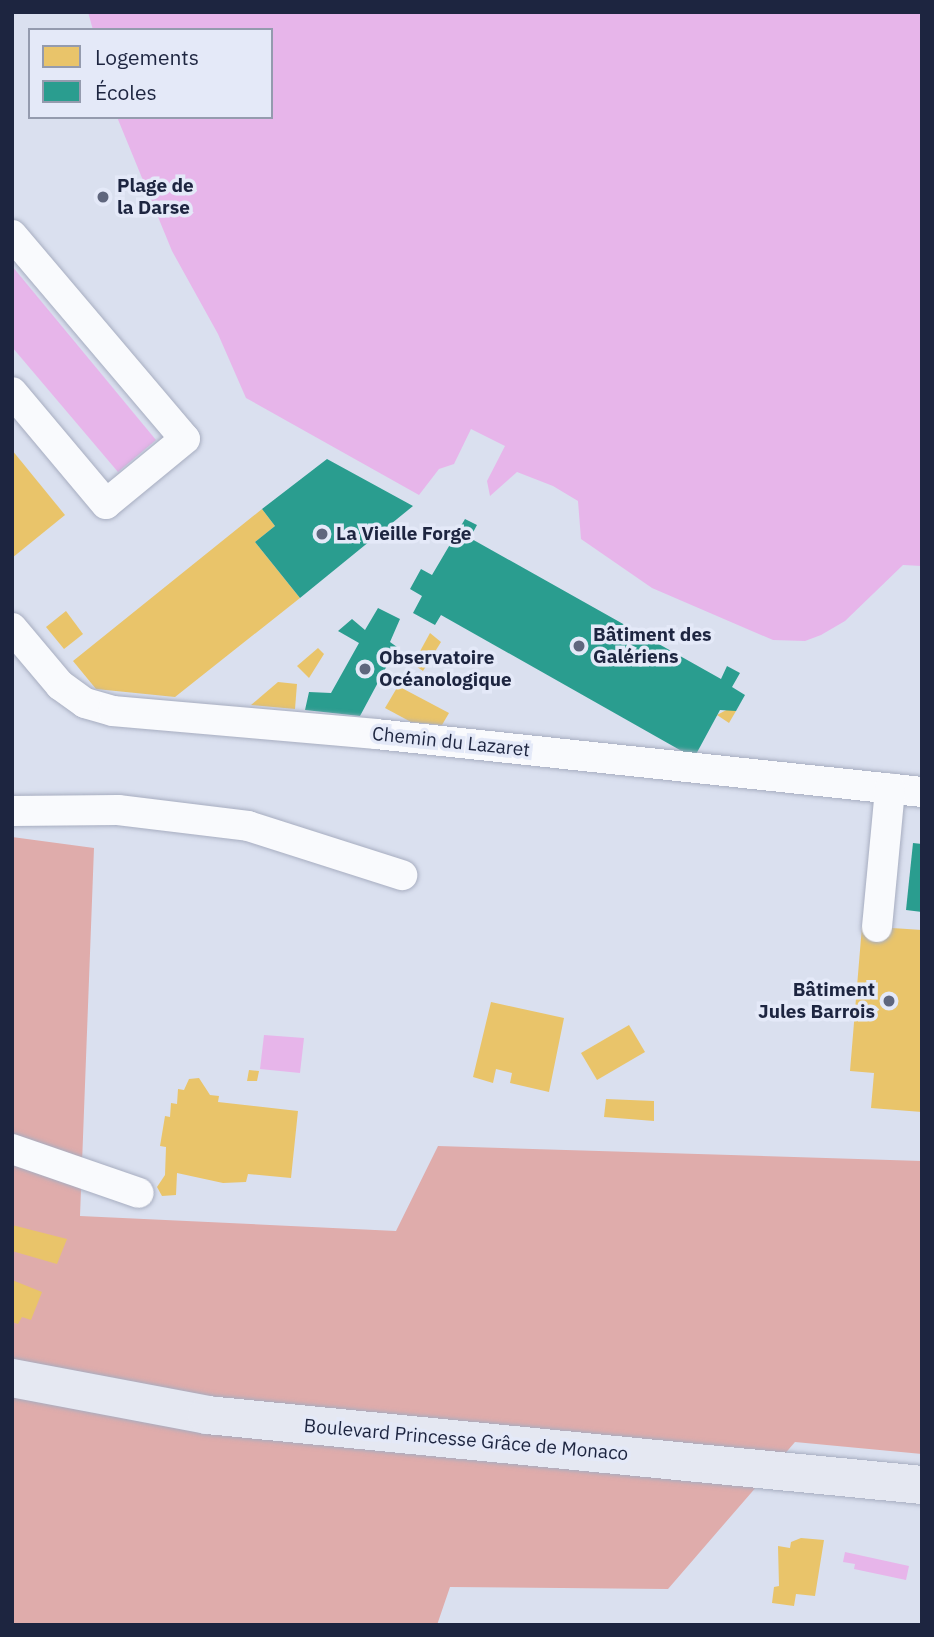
<!DOCTYPE html>
<html>
<head>
<meta charset="utf-8">
<style>
	body { margin:0 }
	#map { position:relative; width:934px; height:1637px; overflow:hidden; background:#dae0ef; font-family:"IBM Plex Sans",sans-serif }
	div>[style] { position:absolute }
	.forest>* { inset:0; background:#dfacab }
	.water>* { inset:0; background:#e7b5ea }
	.homes>* { inset:0; background:#e9c46a }
	.schools>* { inset:0; background:#2a9d8f }
	.roads { filter:drop-shadow(0 0 2px #a7adc0) drop-shadow(0 0 2px #a7adc0) }
	.minor>* { height:30px; margin:-15px; padding:0 15px; transform-origin:15px; border-radius:15px; background:#f9fafd }
	.major>* { height:38px; margin:-19px; padding:0 19px; transform-origin:19px; border-radius:19px; background:#e5e8f2 }
	.dots>* { width:19px; height:19px; translate:-50% -50%; box-sizing:border-box; border:4px solid #e4e9f8; border-radius:50% }
	span { translate:-50% -50%; white-space:nowrap; text-align:center; line-height:1.15; -webkit-text-stroke:7px #e4e9f8; paint-order:stroke }
	.poi-label { font-size:19px; color:#1d2540; font-weight:700 }
	.left { translate:0 -50%; text-align:left }
	.right { translate:-100% -50%; text-align:right }
	.street-label { font-size:19px; color:#1d2540 }
	.frame { position:absolute; inset:0; border:14px solid #1d2540; pointer-events:none }
	.legend { position:absolute; left:28px; top:28px; width:245px; height:91px; box-sizing:border-box; background:#e4e9f8; border:2px solid #949bae; margin:0; padding:9px 12px; list-style:none; font-size:21px; color:#1d2540 }
	.legend li { display:flex; align-items:center; gap:14px; height:35px }
	.legend b { width:35px; border:2px solid #949bae }
</style>
</head>
<body>
<div id="map">
	<div class="forest">
		<div style="clip-path:polygon(12px 837px,94px 848px,80px 1216px,396px 1231px,438px 1146px,922px 1161px,922px 1454px,795px 1442px,668px 1589px,450px 1587px,437px 1625px,12px 1625px)"></div>
	</div>
	<div class="water">
		<div style="clip-path:polygon(88px 12px,922px 12px,922px 566px,903px 565px,845px 621px,821px 635px,805px 641px,773px 640px,652px 588px,581px 539px,578px 501px,553px 486px,517px 472px,490px 496px,487px 481px,505px 446px,471px 429px,454px 464px,439px 469px,419px 495px,246px 398px,218px 334px,172px 251px,117px 117px,271px 117px,271px 30px,93px 30px)"></div>
		<div style="clip-path:polygon(12px 266px,156px 440px,118px 472px,12px 347px)"></div>
		<div style="clip-path:polygon(264px 1035px,304px 1038px,300px 1073px,260px 1069px)"></div>
		<div style="clip-path:polygon(845px 1552px,909px 1566px,906px 1580px,854px 1569px,855px 1564px,843px 1562px)"></div>
	</div>
	<div class="homes">
		<div style="clip-path:polygon(12px 450px,65px 515px,12px 558px)"></div>
		<div style="clip-path:polygon(262px 509px,275px 526px,255px 542px,300px 598px,175px 697px,96px 689px,73px 661px)"></div>
		<div style="clip-path:polygon(66px 611px,83px 634px,64px 649px,46px 627px)"></div>
		<div style="clip-path:polygon(430px 633px,441px 642px,423px 671px,413px 664px)"></div>
		<div style="clip-path:polygon(318px 648px,324px 654px,309px 678px,297px 666px)"></div>
		<div style="clip-path:polygon(278px 682px,297px 684px,295px 709px,251px 705px)"></div>
		<div style="clip-path:polygon(398px 686px,449px 713px,442px 725px,411px 722px,385px 708px)"></div>
		<div style="clip-path:polygon(730px 708px,736px 711px,729px 723px,717px 715px)"></div>
		<div style="clip-path:polygon(862px 926px,922px 930px,922px 1112px,871px 1108px,874px 1073px,850px 1071px)"></div>
		<div style="clip-path:polygon(491px 1002px,564px 1018px,549px 1092px,510px 1083px,512px 1073px,496px 1069px,493px 1083px,473px 1077px)"></div>
		<div style="clip-path:polygon(629px 1025px,645px 1052px,597px 1080px,581px 1053px)"></div>
		<div style="clip-path:polygon(249px 1070px,259px 1071px,257px 1081px,247px 1081px)"></div>
		<div style="clip-path:polygon(199px 1078px,210px 1095px,219px 1096px,218px 1102px,298px 1111px,291px 1178px,248px 1174px,246px 1182px,223px 1183px,177px 1173px,176px 1195px,162px 1196px,157px 1187px,165px 1175px,166px 1147px,160px 1146px,165px 1116px,170px 1117px,171px 1103px,177px 1104px,178px 1089px,184px 1090px,189px 1079px)"></div>
		<div style="clip-path:polygon(606px 1099px,654px 1101px,654px 1121px,604px 1117px)"></div>
		<div style="clip-path:polygon(12px 1225px,67px 1239px,57px 1264px,12px 1251px)"></div>
		<div style="clip-path:polygon(12px 1280px,42px 1292px,31px 1320px,22px 1317px,18px 1324px,12px 1322px)"></div>
		<div style="clip-path:polygon(801px 1538px,824px 1540px,815px 1596px,796px 1594px,794px 1606px,772px 1603px,774px 1587px,779px 1586px,778px 1546px,790px 1548px,791px 1542px)"></div>
	</div>
	<div class="schools">
		<div style="clip-path:polygon(327px 459px,413px 506px,300px 598px,255px 542px,275px 526px,262px 509px)"></div>
		<div style="clip-path:polygon(465px 519px,477px 525px,470px 538px,721px 679px,727px 666px,740px 673px,732px 687px,745px 695px,736px 711px,720px 710px,694px 758px,441px 615px,435px 625px,413px 613px,422px 596px,410px 589px,421px 569px,432px 575px)"></div>
		<div style="clip-path:polygon(378px 608px,400px 619px,390px 642px,397px 647px,360px 716px,305px 710px,309px 692px,331px 693px,359px 643px,338px 631px,352px 619px,365px 630px)"></div>
		<div style="clip-path:polygon(913px 843px,922px 844px,922px 912px,906px 910px)"></div>
	</div>
	<div class="roads">
		<div class="minor">
			<div style="left:12px;top:235px;width:267px;rotate:49.7deg"></div>
			<div style="left:185px;top:439px;width:102px;rotate:140.6deg"></div>
			<div style="left:106px;top:504px;width:146px;rotate:-130deg"></div>
			<div style="left:12px;top:628px;width:75px;rotate:49.9deg"></div>
			<div style="left:60px;top:685px;width:31px;rotate:36deg"></div>
			<div style="left:85px;top:703px;width:29px;rotate:16deg"></div>
			<div style="left:113px;top:711px;width:264px;rotate:5deg"></div>
			<div style="left:376px;top:734px;width:549px;rotate:6.06deg"></div>
			<div style="left:12px;top:811px;width:106px;rotate:-0.5deg"></div>
			<div style="left:118px;top:810px;width:131px;rotate:7deg"></div>
			<div style="left:248px;top:826px;width:162px;rotate:17.7deg"></div>
			<div style="left:877px;top:927px;width:139px;rotate:-84.6deg"></div>
			<div style="left:12px;top:1149px;width:134px;rotate:19.1deg"></div>
		</div>
		<div class="major">
			<div style="left:12px;top:1378px;width:198px;rotate:10.7deg"></div>
			<div style="left:207px;top:1415px;width:718px;rotate:5.59deg"></div>
		</div>
	</div>
	<div class="dots">
		<div style="left:103px;top:197px;background:#5f667d"></div>
		<div style="left:322px;top:534px;background:#5f667d"></div>
		<div style="left:579px;top:646px;background:#5f667d"></div>
		<div style="left:365px;top:669px;background:#5f667d"></div>
		<div style="left:889px;top:1001px;background:#5f667d"></div>
	</div>
	<div class="poi-label">
		<span class="left" style="left:117px;top:197px">Plage de<br>la Darse</span>
		<span class="left" style="left:336px;top:534px">La Vieille Forge</span>
		<span class="left" style="left:593px;top:646px">Bâtiment des<br>Galériens</span>
		<span class="left" style="left:379px;top:669px">Observatoire<br>Océanologique</span>
		<span class="right" style="left:875px;top:1001px">Bâtiment<br>Jules Barrois</span>
	</div>
	<div class="street-label">
		<span style="left:451px;top:742px;rotate:6deg">Chemin du Lazaret</span>
		<span style="left:466px;top:1440px;rotate:5deg">Boulevard Princesse Grâce de Monaco</span>
	</div>
	<div class="frame"></div>
	<ul class="legend">
	<li><b style="height:19px;background:#e9c46a"></b>Logements</li>
	<li><b style="height:19px;background:#2a9d8f"></b>Écoles</li>
	</ul>
</div>
</body>
</html>
